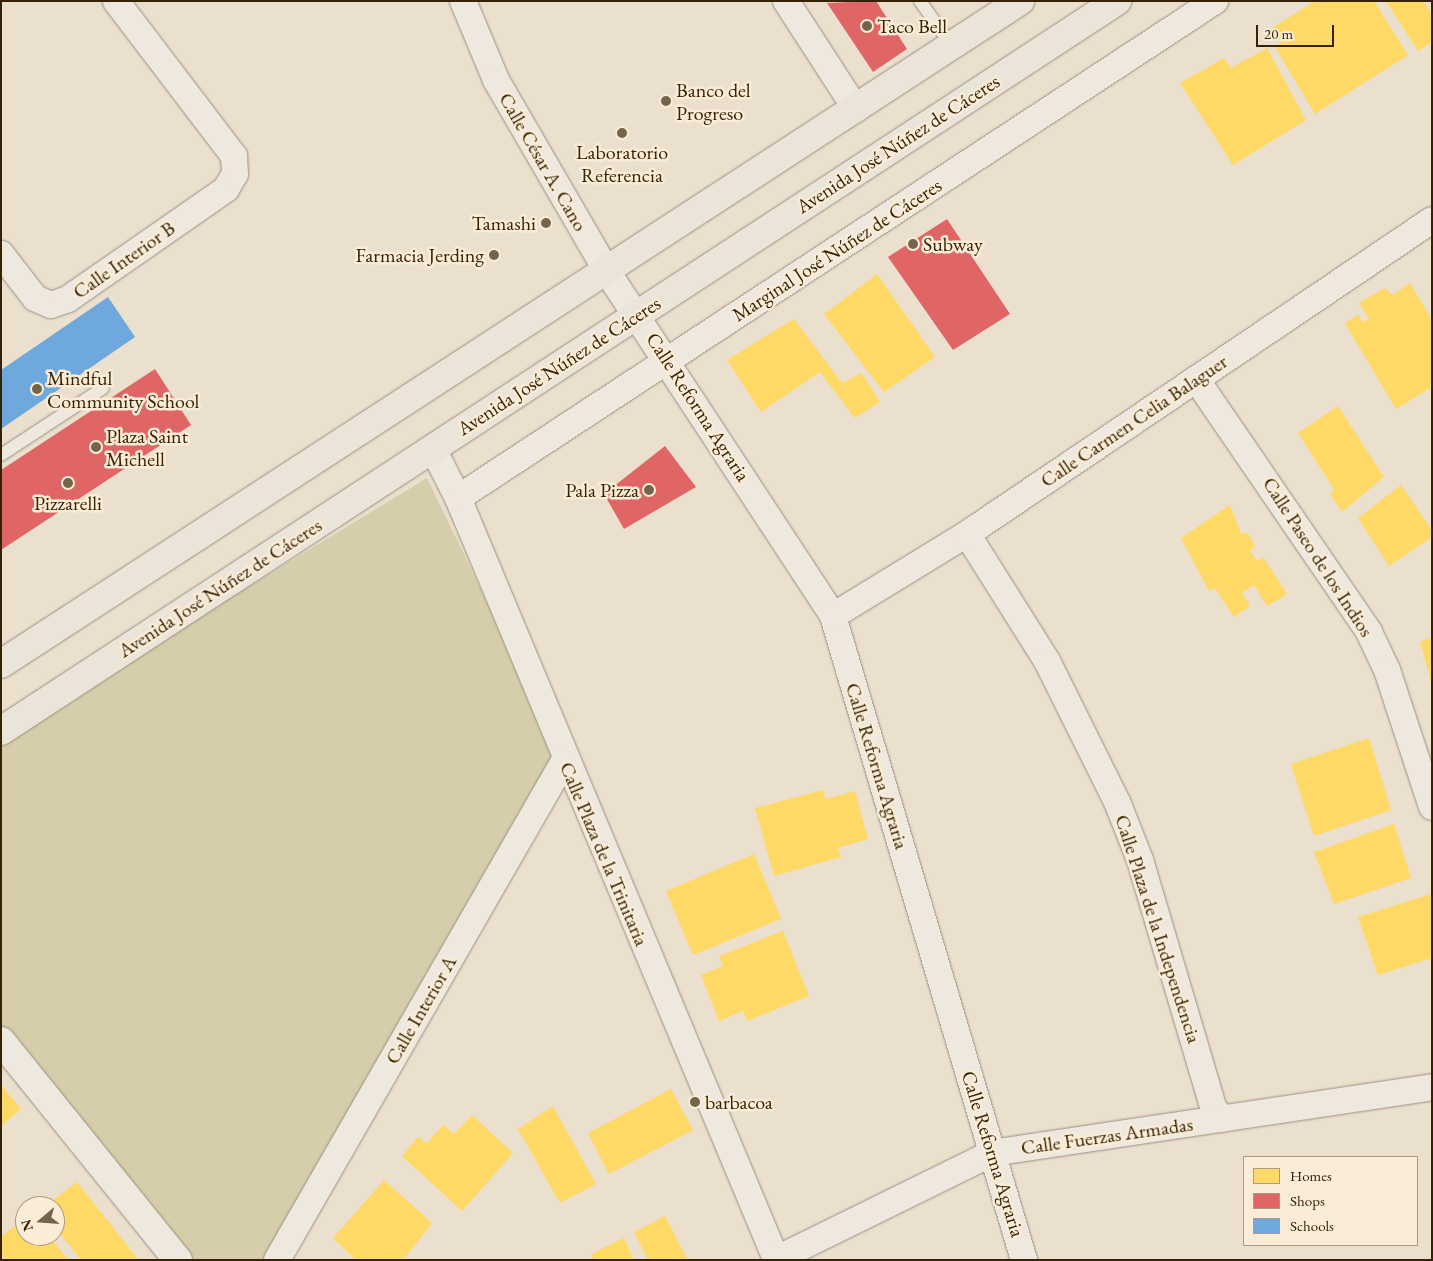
<!DOCTYPE html>
<html>
<head>
<meta charset="utf-8">
<style>
	body { margin:0 }
	#map { position:relative; width:1433px; height:1261px; overflow:hidden; background:#ebdfcd; font-family:"EB Garamond",serif }
	div>[style] { position:absolute }
	.green>* { inset:0; background:#d6ceaa }
	.homes>* { inset:0; background:#ffd966 }
	.shops>* { inset:0; background:#e06666 }
	.schools>* { inset:0; background:#6fa8dc }
	.roads { filter:drop-shadow(0 0 1px #999082) drop-shadow(0 0 1px #999082) }
	.lane>* { height:12px; margin:-6px; padding:0 6px; transform-origin:6px; border-radius:6px; background:#eee8df }
	.street>* { height:26px; margin:-13px; padding:0 13px; transform-origin:13px; border-radius:13px; background:#eee8df }
	.secondary>* { height:28px; margin:-14px; padding:0 14px; transform-origin:14px; border-radius:14px; background:#eee8df }
	.primary>* { height:28px; margin:-14px; padding:0 14px; transform-origin:14px; border-radius:14px; background:#ebe4d9 }
	.dots>* { width:14px; height:14px; translate:-50% -50%; box-sizing:border-box; border:2px solid #faecd6; border-radius:50% }
	span { translate:-50% -50%; white-space:nowrap; text-align:center; line-height:1.15; -webkit-text-stroke:5px #faecd6; paint-order:stroke }
	.poi-label { font-size:20px; color:#352207 }
	.left { translate:0 -50%; text-align:left }
	.right { translate:-100% -50%; text-align:right }
	.street-label { font-size:20px; color:#352207 }
	.frame { position:absolute; inset:0; border:2px solid #352207; pointer-events:none }
	.legend { position:absolute; left:1243px; top:1156px; width:175px; height:90px; box-sizing:border-box; background:#faecd6; border:1px solid #ab9b83; margin:0; padding:6px 9px; list-style:none; font-size:15px; color:#352207 }
	.legend li { display:flex; align-items:center; gap:10px; height:25px }
	.legend b { width:25px; border:1px solid #ab9b83 }
	.north { position:absolute; left:15px; top:1196px; width:50px; height:50px; box-sizing:border-box; background:#faecd6; border:1px solid #ab9b83; border-radius:50%; rotate:252deg; font-size:14px; font-weight:700; line-height:20px; text-align:center; color:#352207 }
	.north::after { content:''; display:block; margin:auto; width:18px; height:22px; background:#75644c; clip-path:polygon(50% 0,100% 100%,50% 72%,0 100%) }
	.scale { position:absolute; left:1256px; top:25px; width:78px; height:22px; box-sizing:border-box; border:2px solid #352207; border-top:0; padding-left:6px; font-size:15px; line-height:18px; white-space:nowrap; color:#352207; -webkit-text-stroke:4px #faecd6; paint-order:stroke }
</style>
</head>
<body>
<div id="map">
	<div class="green">
		<div style="clip-path:polygon(427px 478px,564px 761px,270px 1260px,172px 1260px,1px 1042px,1px 737px)"></div>
	</div>
	<div class="homes">
		<div style="clip-path:polygon(1315px 1px,1374px 1px,1408px 55px,1315px 114px,1275px 47px,1282px 42px,1272px 28px)"></div>
		<div style="clip-path:polygon(1386px 1px,1423px 1px,1432px 14px,1432px 42px,1418px 51px)"></div>
		<div style="clip-path:polygon(1267px 48px,1306px 120px,1233px 165px,1180px 83px,1224px 58px,1231px 68px)"></div>
		<div style="clip-path:polygon(877px 274px,935px 357px,884px 392px,824px 314px)"></div>
		<div style="clip-path:polygon(1410px 283px,1432px 320px,1432px 387px,1396px 409px,1345px 323px,1358px 315px,1363px 322px,1369px 319px,1359px 303px,1385px 288px,1393px 295px)"></div>
		<div style="clip-path:polygon(794px 319px,842px 383px,862px 373px,880px 402px,855px 418px,820px 372px,761px 412px,727px 360px)"></div>
		<div style="clip-path:polygon(1338px 406px,1384px 477px,1342px 512px,1330px 494px,1334px 489px,1298px 433px)"></div>
		<div style="clip-path:polygon(1401px 485px,1432px 530px,1432px 537px,1389px 566px,1358px 518px)"></div>
		<div style="clip-path:polygon(1230px 505px,1241px 533px,1248px 533px,1255px 546px,1250px 551px,1257px 561px,1263px 557px,1287px 594px,1267px 606px,1254px 585px,1242px 593px,1250px 606px,1234px 617px,1215px 588px,1209px 591px,1181px 538px)"></div>
		<div style="clip-path:polygon(1432px 637px,1432px 681px,1431px 681px,1420px 642px)"></div>
		<div style="clip-path:polygon(1369px 738px,1391px 810px,1314px 836px,1291px 764px)"></div>
		<div style="clip-path:polygon(823px 790px,826px 799px,855px 791px,868px 839px,838px 848px,841px 857px,774px 876px,755px 808px)"></div>
		<div style="clip-path:polygon(1394px 824px,1411px 878px,1334px 904px,1314px 852px)"></div>
		<div style="clip-path:polygon(754px 854px,781px 919px,693px 955px,666px 891px)"></div>
		<div style="clip-path:polygon(1431px 894px,1432px 958px,1378px 975px,1358px 917px)"></div>
		<div style="clip-path:polygon(783px 931px,809px 996px,747px 1021px,743px 1011px,719px 1021px,701px 975px,723px 966px,719px 956px)"></div>
		<div style="clip-path:polygon(1px 1085px,21px 1109px,1px 1126px)"></div>
		<div style="clip-path:polygon(671px 1089px,693px 1130px,609px 1174px,588px 1133px)"></div>
		<div style="clip-path:polygon(553px 1106px,596px 1184px,560px 1203px,518px 1129px)"></div>
		<div style="clip-path:polygon(472px 1115px,513px 1153px,462px 1211px,402px 1156px,418px 1137px,427px 1143px,443px 1125px,454px 1134px)"></div>
		<div style="clip-path:polygon(384px 1180px,432px 1223px,403px 1260px,356px 1260px,333px 1238px)"></div>
		<div style="clip-path:polygon(77px 1182px,139px 1260px,81px 1260px,55px 1227px,55px 1206px,45px 1206px)"></div>
		<div style="clip-path:polygon(665px 1216px,687px 1259px,686px 1260px,648px 1260px,634px 1232px)"></div>
		<div style="clip-path:polygon(25px 1218px,25px 1236px,49px 1236px,68px 1260px,6px 1260px,1px 1254px,1px 1237px)"></div>
		<div style="clip-path:polygon(624px 1238px,634px 1260px,594px 1260px,591px 1254px)"></div>
	</div>
	<div class="shops">
		<div style="clip-path:polygon(876px 1px,907px 49px,873px 72px,827px 3px)"></div>
		<div style="clip-path:polygon(947px 219px,1010px 314px,953px 350px,888px 257px)"></div>
		<div style="clip-path:polygon(155px 369px,191px 425px,1px 550px,1px 470px)"></div>
		<div style="clip-path:polygon(665px 446px,696px 487px,624px 529px,604px 494px)"></div>
	</div>
	<div class="schools">
		<div style="clip-path:polygon(108px 297px,135px 337px,1px 429px,1px 370px)"></div>
	</div>
	<div class="roads">
		<div class="lane">
			<div style="left:920px;top:1px;width:55px;rotate:54.6deg"></div>
			<div style="left:1px;top:455px;width:122px;rotate:-33.3deg"></div>
		</div>
		<div class="street">
			<div style="left:463px;top:1px;width:86px;rotate:67.3deg"></div>
			<div style="left:496px;top:80px;width:220px;rotate:59.9deg"></div>
			<div style="left:606px;top:270px;width:414px;rotate:56.7deg"></div>
			<div style="left:833px;top:616px;width:672px;rotate:73.48deg"></div>
			<div style="left:786px;top:1px;width:129px;rotate:57.1deg"></div>
			<div style="left:1px;top:254px;width:56px;rotate:52.3deg"></div>
			<div style="left:35px;top:298px;width:17px;rotate:24deg"></div>
			<div style="left:51px;top:305px;width:18px;rotate:-19deg"></div>
			<div style="left:68px;top:299px;width:193px;rotate:-34.8deg"></div>
			<div style="left:226px;top:189px;width:17px;rotate:-59deg"></div>
			<div style="left:235px;top:174px;width:18px;rotate:-93deg"></div>
			<div style="left:234px;top:156px;width:195px;rotate:-127.3deg"></div>
			<div style="left:1196px;top:379px;width:306px;rotate:55.6deg"></div>
			<div style="left:1369px;top:632px;width:42px;rotate:64.7deg"></div>
			<div style="left:1387px;top:670px;width:144px;rotate:71.8deg"></div>
			<div style="left:433px;top:449px;width:55px;rotate:63deg"></div>
			<div style="left:458px;top:498px;width:825px;rotate:67.32deg"></div>
			<div style="left:458px;top:498px;width:906px;rotate:-33.29deg"></div>
			<div style="left:967px;top:534px;width:150px;rotate:57.8deg"></div>
			<div style="left:1047px;top:661px;width:160px;rotate:63.6deg"></div>
			<div style="left:1118px;top:804px;width:60px;rotate:68.6deg"></div>
			<div style="left:1140px;top:860px;width:258px;rotate:73.5deg"></div>
			<div style="left:1213px;top:1107px;width:15px;rotate:53deg"></div>
			<div style="left:833px;top:616px;width:157px;rotate:-31.5deg"></div>
			<div style="left:967px;top:534px;width:561px;rotate:-34.03deg"></div>
			<div style="left:277px;top:1260px;width:576px;rotate:-60.09deg"></div>
			<div style="left:775px;top:1260px;width:242px;rotate:-26.2deg"></div>
			<div style="left:992px;top:1153px;width:445px;rotate:-8.5deg"></div>
		</div>
		<div class="secondary">
			<div style="left:1px;top:1041px;width:282px;rotate:51.1deg"></div>
		</div>
		<div class="primary">
			<div style="left:1px;top:664px;width:1216px;rotate:-33.05deg"></div>
			<div style="left:1px;top:731px;width:1334px;rotate:-33.19deg"></div>
		</div>
	</div>
	<div class="dots">
		<div style="left:867px;top:26px;background:#75644c"></div>
		<div style="left:666px;top:101px;background:#75644c"></div>
		<div style="left:622px;top:133px;background:#75644c"></div>
		<div style="left:546px;top:223px;background:#75644c"></div>
		<div style="left:913px;top:244px;background:#75644c"></div>
		<div style="left:494px;top:255px;background:#75644c"></div>
		<div style="left:37px;top:389px;background:#75644c"></div>
		<div style="left:96px;top:447px;background:#75644c"></div>
		<div style="left:68px;top:483px;background:#75644c"></div>
		<div style="left:649px;top:490px;background:#75644c"></div>
		<div style="left:695px;top:1102px;background:#75644c"></div>
	</div>
	<div class="poi-label">
		<span class="left" style="left:877px;top:26px">Taco Bell</span>
		<span class="left" style="left:676px;top:102px">Banco del<br>Progreso</span>
		<span style="left:622px;top:164px">Laboratorio<br>Referencia</span>
		<span class="right" style="left:536px;top:223px">Tamashi</span>
		<span class="left" style="left:923px;top:244px">Subway</span>
		<span class="right" style="left:484px;top:255px">Farmacia Jerding</span>
		<span class="left" style="left:47px;top:390px">Mindful<br>Community School</span>
		<span class="left" style="left:106px;top:448px">Plaza Saint<br>Michell</span>
		<span class="right" style="left:639px;top:490px">Pala Pizza</span>
		<span style="left:68px;top:503px">Pizzarelli</span>
		<span class="left" style="left:705px;top:1102px">barbacoa</span>
	</div>
	<div class="street-label">
		<span style="left:898px;top:144px;rotate:-33deg">Avenida José Núñez de Cáceres</span>
		<span style="left:543px;top:162px;rotate:60deg">Calle César A. Cano</span>
		<span style="left:837px;top:250px;rotate:-33deg">Marginal José Núñez de Cáceres</span>
		<span style="left:124px;top:260px;rotate:-35deg">Calle Interior B</span>
		<span style="left:559px;top:366px;rotate:-33deg">Avenida José Núñez de Cáceres</span>
		<span style="left:698px;top:407px;rotate:57deg">Calle Reforma Agraria</span>
		<span style="left:1134px;top:421px;rotate:-34deg">Calle Carmen Celia Balaguer</span>
		<span style="left:1318px;top:557px;rotate:57deg">Calle Paseo de los Indios</span>
		<span style="left:220px;top:588px;rotate:-33deg">Avenida José Núñez de Cáceres</span>
		<span style="left:877px;top:766px;rotate:73deg">Calle Reforma Agraria</span>
		<span style="left:604px;top:854px;rotate:67deg">Calle Plaza de la Trinitaria</span>
		<span style="left:1158px;top:929px;rotate:72deg">Calle Plaza de la Independencia</span>
		<span style="left:421px;top:1010px;rotate:-60deg">Calle Interior A</span>
		<span style="left:1107px;top:1136px;rotate:-8deg">Calle Fuerzas Armadas</span>
		<span style="left:993px;top:1154px;rotate:73deg">Calle Reforma Agraria</span>
	</div>
	<div class="frame"></div>
	<ul class="legend">
	<li><b style="height:14px;background:#ffd966"></b>Homes</li>
	<li><b style="height:14px;background:#e06666"></b>Shops</li>
	<li><b style="height:14px;background:#6fa8dc"></b>Schools</li>
	</ul>
	<div class="north">N</div>
	<div class="scale">20 m</div>
</div>
</body>
</html>
